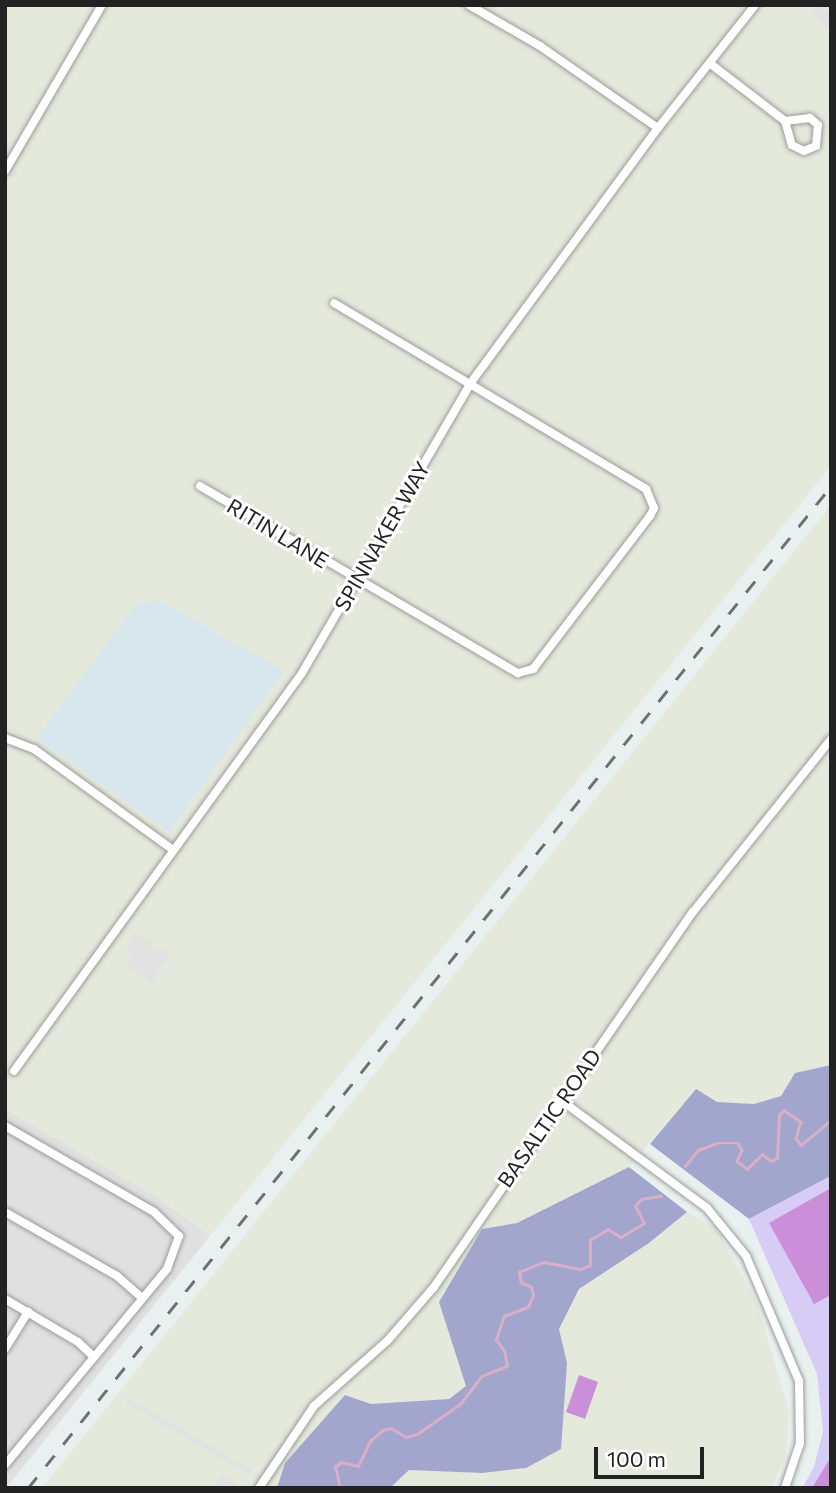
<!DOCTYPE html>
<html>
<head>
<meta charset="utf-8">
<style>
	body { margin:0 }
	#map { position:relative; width:836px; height:1493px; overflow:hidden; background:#e9f1f0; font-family:Commissioner,sans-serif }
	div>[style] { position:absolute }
	.residential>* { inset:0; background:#dfe0df }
	.industrial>* { inset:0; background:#e4e9dc }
	.farmland>* { inset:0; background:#d7e7ed }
	.forest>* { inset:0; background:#a2a6cc }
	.park>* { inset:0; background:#d7ccf6 }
	.pitch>* { inset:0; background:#ca8fd8 }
	.parking>* { inset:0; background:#e2e2e2 }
	.stream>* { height:2.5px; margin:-1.25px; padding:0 1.25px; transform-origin:1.25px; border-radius:1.25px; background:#daaec8 }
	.roads { filter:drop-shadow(0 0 2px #9c9c9c) drop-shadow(0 0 2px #9c9c9c) }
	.minor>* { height:8px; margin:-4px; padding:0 4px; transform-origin:4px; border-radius:4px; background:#fff }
	.rail>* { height:2.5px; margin-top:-1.25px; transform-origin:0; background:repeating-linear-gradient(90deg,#707070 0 14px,transparent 0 28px) }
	span { translate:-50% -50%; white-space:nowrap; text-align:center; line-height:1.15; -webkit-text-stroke:6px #fff; paint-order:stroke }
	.street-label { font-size:21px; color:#222 }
	.frame { position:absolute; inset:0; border:7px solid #222; pointer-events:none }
	.scale { position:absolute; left:594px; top:1447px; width:110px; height:32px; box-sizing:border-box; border:4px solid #222; border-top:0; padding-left:9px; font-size:21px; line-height:24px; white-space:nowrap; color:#222; -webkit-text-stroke:5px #fff; paint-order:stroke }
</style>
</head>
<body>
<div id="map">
	<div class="residential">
		<div style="clip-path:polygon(5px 1109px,154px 1195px,210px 1236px,6px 1488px)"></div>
	</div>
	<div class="industrial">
		<div style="clip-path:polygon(5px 5px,831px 5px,831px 466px,210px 1236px,154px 1195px,5px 1109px)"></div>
		<div style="clip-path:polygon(831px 505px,831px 1065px,795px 1073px,781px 1096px,754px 1104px,717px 1102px,696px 1089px,629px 1167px,517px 1223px,482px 1229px,439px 1302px,467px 1386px,449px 1399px,371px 1404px,345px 1395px,285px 1463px,277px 1488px,42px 1488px)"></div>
		<div style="clip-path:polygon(687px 1212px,716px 1227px,757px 1303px,789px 1411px,786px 1456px,771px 1488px,390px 1488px,408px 1470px,482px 1473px,567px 1363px,559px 1329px,579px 1289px,649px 1243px)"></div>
	</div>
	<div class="farmland">
		<div style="clip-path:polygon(160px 601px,284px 671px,169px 832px,37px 738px,136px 604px)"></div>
	</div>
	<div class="forest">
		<div style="clip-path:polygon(831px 1065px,831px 1176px,749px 1219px,650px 1144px,696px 1089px,717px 1102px,754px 1104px,781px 1096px,795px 1073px)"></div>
		<div style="clip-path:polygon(629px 1167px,687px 1212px,649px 1243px,579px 1289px,559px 1329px,567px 1363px,561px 1449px,526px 1468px,482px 1473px,409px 1470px,390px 1488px,277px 1488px,285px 1463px,345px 1395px,371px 1404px,449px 1399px,466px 1386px,439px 1302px,482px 1229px,517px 1223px)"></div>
	</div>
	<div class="park">
		<div style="clip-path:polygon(831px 1176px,831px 1488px,802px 1488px,814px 1467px,823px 1431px,817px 1374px,749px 1219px)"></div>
	</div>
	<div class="pitch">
		<div style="clip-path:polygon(831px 1188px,831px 1295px,814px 1304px,769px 1223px)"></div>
		<div style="clip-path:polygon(579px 1375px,598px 1382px,585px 1419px,566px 1412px)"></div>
		<div style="clip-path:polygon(831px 1457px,831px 1488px,812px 1488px)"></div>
	</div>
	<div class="parking">
		<div style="clip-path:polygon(817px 6px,831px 14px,831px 30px,810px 14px)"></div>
		<div style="clip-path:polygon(135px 932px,153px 943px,151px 949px,156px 951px,159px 947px,170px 953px,163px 966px,157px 963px,161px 968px,152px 984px,125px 964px,133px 952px,126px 948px)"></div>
		<div style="clip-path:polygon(127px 1397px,252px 1470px,249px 1475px,125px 1402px)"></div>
		<div style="clip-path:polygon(222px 1474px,239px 1486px,238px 1488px,213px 1488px)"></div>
	</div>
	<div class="stream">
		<div style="left:685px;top:1166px;width:21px;rotate:-51deg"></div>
		<div style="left:698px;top:1150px;width:20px;rotate:-20deg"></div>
		<div style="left:717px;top:1143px;width:21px"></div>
		<div style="left:738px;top:1143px;width:8px;rotate:60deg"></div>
		<div style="left:742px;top:1150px;width:12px;rotate:114deg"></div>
		<div style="left:737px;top:1161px;width:13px;rotate:39deg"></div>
		<div style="left:747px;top:1169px;width:21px;rotate:-45deg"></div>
		<div style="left:762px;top:1154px;width:11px;rotate:38deg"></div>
		<div style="left:771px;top:1161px;width:7px;rotate:-27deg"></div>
		<div style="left:777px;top:1158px;width:43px;rotate:-87.3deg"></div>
		<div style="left:779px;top:1115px;width:7px;rotate:-45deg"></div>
		<div style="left:784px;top:1110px;width:21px;rotate:35deg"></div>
		<div style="left:801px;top:1122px;width:17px;rotate:107deg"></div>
		<div style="left:796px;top:1138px;width:9px;rotate:54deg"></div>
		<div style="left:801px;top:1145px;width:39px;rotate:-40deg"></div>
		<div style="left:340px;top:1488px;width:22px;rotate:-103deg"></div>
		<div style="left:335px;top:1467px;width:8px;rotate:-40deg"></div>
		<div style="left:341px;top:1462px;width:17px;rotate:13deg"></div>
		<div style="left:358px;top:1466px;width:28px;rotate:-64deg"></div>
		<div style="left:370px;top:1441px;width:17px;rotate:-40deg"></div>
		<div style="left:383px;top:1430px;width:8px;rotate:-14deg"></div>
		<div style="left:391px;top:1428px;width:17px;rotate:31deg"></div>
		<div style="left:406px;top:1437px;width:11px;rotate:-15deg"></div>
		<div style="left:417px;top:1434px;width:52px;rotate:-34.9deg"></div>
		<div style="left:460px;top:1404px;width:36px;rotate:-52deg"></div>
		<div style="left:482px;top:1376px;width:27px;rotate:-22deg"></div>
		<div style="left:507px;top:1366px;width:15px;rotate:-101deg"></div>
		<div style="left:504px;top:1351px;width:14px;rotate:-126deg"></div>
		<div style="left:496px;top:1340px;width:25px;rotate:-72deg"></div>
		<div style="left:504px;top:1316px;width:26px;rotate:-21deg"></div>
		<div style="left:528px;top:1307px;width:13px;rotate:-67deg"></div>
		<div style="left:533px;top:1295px;width:8px;rotate:-104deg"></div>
		<div style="left:531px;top:1287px;width:11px;rotate:-158deg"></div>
		<div style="left:521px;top:1283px;width:11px;rotate:-100deg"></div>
		<div style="left:519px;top:1272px;width:27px;rotate:-22deg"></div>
		<div style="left:544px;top:1262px;width:38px;rotate:11deg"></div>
		<div style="left:581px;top:1269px;width:10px;rotate:-24deg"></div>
		<div style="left:590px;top:1265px;width:25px;rotate:-90deg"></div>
		<div style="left:590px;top:1240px;width:21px;rotate:-31deg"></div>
		<div style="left:608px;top:1229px;width:15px;rotate:32deg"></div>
		<div style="left:621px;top:1237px;width:27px;rotate:-31deg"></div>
		<div style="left:644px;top:1223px;width:19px;rotate:-118deg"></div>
		<div style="left:635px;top:1206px;width:9px;rotate:-49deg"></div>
		<div style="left:641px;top:1199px;width:20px;rotate:-9deg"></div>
	</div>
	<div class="roads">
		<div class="minor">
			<div style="left:469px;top:5px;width:82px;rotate:30deg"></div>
			<div style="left:540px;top:46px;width:144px;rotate:34.8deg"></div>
			<div style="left:712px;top:65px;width:92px;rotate:37.5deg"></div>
			<div style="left:785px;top:121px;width:25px;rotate:74deg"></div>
			<div style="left:792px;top:145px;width:13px;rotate:27deg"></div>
			<div style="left:804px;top:151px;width:13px;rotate:-23deg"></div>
			<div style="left:816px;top:146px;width:21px;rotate:-85deg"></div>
			<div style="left:818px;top:125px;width:11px;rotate:-139deg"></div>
			<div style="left:810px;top:118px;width:25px;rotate:173deg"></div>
			<div style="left:5px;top:171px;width:192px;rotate:-59.7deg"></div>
			<div style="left:200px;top:486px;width:369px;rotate:30.5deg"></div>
			<div style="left:518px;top:673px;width:16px;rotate:-15deg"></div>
			<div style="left:533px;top:669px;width:193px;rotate:-52.6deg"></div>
			<div style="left:650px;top:516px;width:9px;rotate:-63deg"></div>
			<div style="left:654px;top:508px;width:21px;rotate:-113deg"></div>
			<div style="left:646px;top:489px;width:363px;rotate:-149.2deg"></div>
			<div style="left:5px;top:738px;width:31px;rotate:21deg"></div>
			<div style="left:34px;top:749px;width:172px;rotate:36deg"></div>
			<div style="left:14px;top:1071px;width:491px;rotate:-54.1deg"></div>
			<div style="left:302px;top:673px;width:334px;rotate:-59.8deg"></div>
			<div style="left:470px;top:384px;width:318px;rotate:-53.7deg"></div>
			<div style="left:658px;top:128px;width:157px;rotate:-51.7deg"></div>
			<div style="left:562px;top:1101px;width:180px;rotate:36.4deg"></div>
			<div style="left:707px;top:1208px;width:62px;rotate:50.9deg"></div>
			<div style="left:746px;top:1256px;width:136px;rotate:67deg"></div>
			<div style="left:799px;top:1381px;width:62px;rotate:89.1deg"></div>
			<div style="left:800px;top:1443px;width:47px;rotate:108.4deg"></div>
			<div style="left:5px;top:1126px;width:172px;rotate:30deg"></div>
			<div style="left:154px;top:1212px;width:35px;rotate:44deg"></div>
			<div style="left:179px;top:1236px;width:35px;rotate:110deg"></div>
			<div style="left:167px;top:1269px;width:254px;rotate:129.6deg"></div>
			<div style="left:5px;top:1212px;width:129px;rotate:29.7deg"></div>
			<div style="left:117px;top:1276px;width:33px;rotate:41deg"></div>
			<div style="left:5px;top:1299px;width:85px;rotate:30.5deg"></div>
			<div style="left:78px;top:1342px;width:22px;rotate:43deg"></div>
			<div style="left:5px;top:1349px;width:44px;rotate:-58.1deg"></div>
			<div style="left:259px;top:1488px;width:99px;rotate:-56.1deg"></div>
			<div style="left:314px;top:1406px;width:99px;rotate:-41.7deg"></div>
			<div style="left:388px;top:1340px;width:70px;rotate:-49deg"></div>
			<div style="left:434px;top:1287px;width:456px;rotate:-55.4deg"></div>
			<div style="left:693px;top:912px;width:221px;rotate:-51.4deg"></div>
		</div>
	</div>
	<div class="rail">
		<div style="left:28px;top:1488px;width:1284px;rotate:-51.29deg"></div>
	</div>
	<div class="street-label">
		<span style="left:278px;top:533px;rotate:31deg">RITIN LANE</span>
		<span style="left:382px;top:536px;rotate:-60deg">SPINNAKER WAY</span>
		<span style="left:549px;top:1118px;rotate:-55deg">BASALTIC ROAD</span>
	</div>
	<div class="frame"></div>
	<div class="scale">100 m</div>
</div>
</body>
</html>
